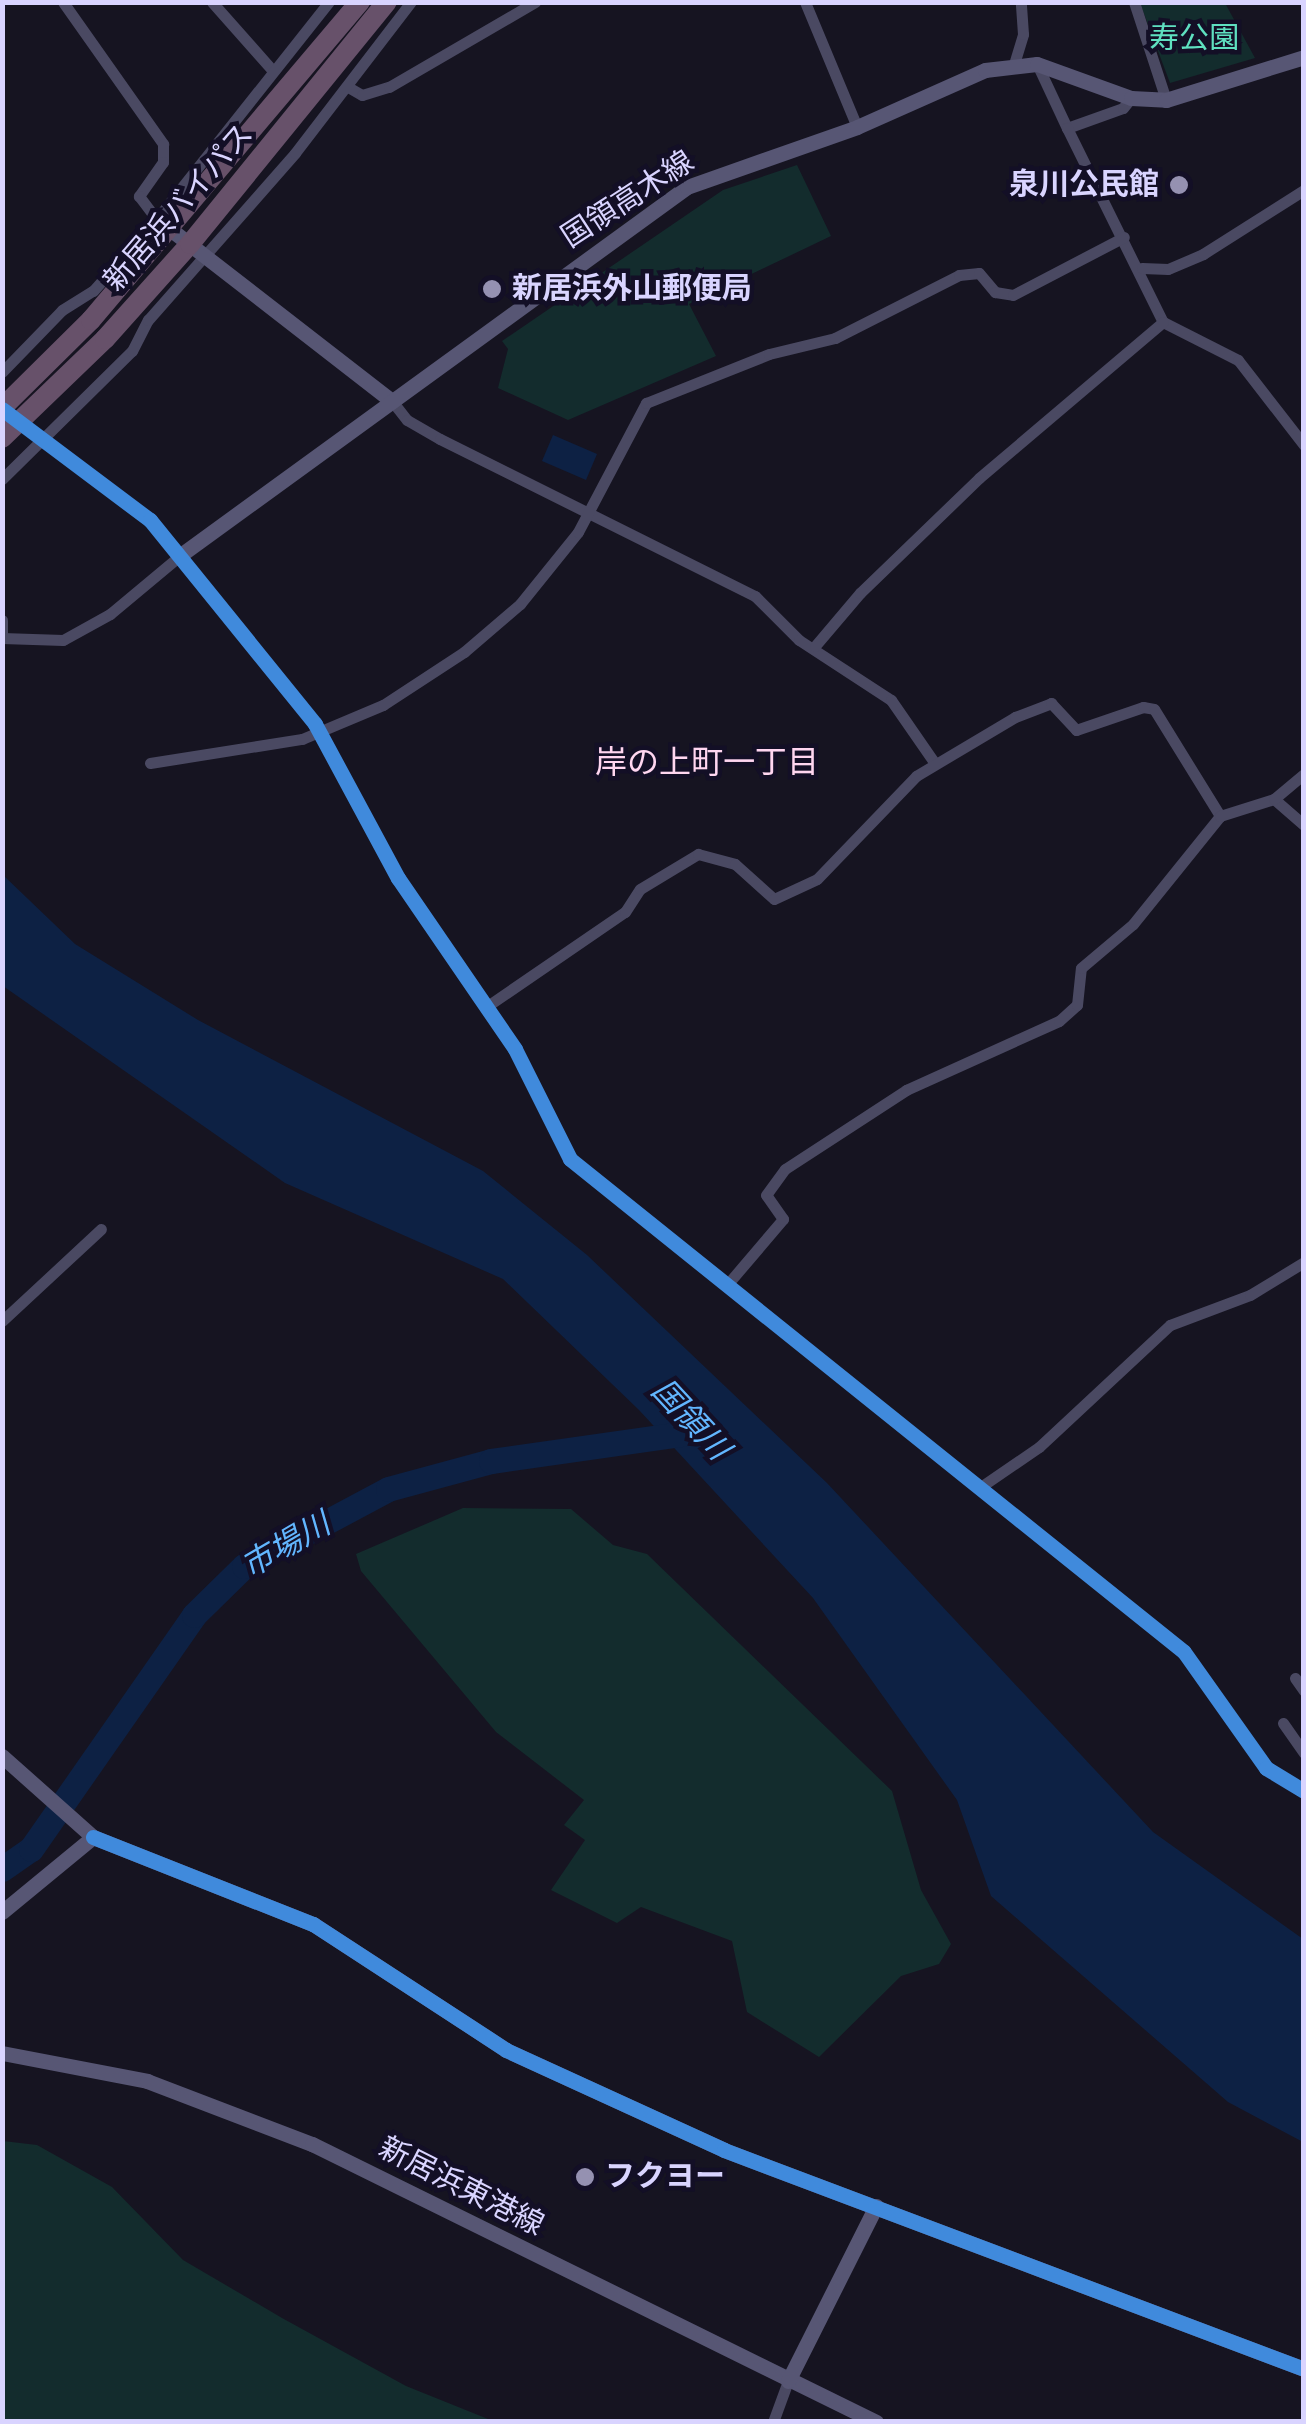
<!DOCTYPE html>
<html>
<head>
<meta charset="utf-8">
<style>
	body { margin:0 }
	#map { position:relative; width:1306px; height:2424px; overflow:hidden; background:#161421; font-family:"Alegreya Sans","Noto Sans JP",sans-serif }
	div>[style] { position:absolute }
	.green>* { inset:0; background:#132c2d }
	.water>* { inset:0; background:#0d2144 }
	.river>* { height:25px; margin:-12.5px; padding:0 12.5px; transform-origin:12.5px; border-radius:12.5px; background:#0d2144 }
	.street>* { height:11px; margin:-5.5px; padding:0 5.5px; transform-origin:5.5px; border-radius:5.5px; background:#4a4962 }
	.secondary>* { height:15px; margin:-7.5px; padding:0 7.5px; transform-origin:7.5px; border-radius:7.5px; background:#575674 }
	.highway>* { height:20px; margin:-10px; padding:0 10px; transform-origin:10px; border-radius:10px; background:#67516a }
	.cycleway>* { height:15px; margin:-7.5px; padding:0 7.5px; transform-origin:7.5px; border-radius:7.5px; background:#408adc }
	.dots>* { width:28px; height:28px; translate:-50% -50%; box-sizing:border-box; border:5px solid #130f26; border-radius:50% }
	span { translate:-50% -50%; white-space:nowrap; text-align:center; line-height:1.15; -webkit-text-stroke:9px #130f26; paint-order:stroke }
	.park-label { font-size:30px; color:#5fe0c0 }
	.poi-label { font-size:30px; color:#d9d4ff; font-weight:700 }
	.right { translate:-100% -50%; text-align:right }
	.left { translate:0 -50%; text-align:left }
	.street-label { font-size:30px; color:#d9d4ff }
	.neighbourhood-label { font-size:32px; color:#ffd6f0 }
	.water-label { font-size:32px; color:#62b6ff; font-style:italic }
	.frame { position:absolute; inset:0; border:5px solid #d9d4ff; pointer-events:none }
</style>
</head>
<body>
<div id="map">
	<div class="green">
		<div style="clip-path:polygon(1140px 3px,1225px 3px,1255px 58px,1170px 83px)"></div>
		<div style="clip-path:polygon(797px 165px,831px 236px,689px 304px,716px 356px,568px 420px,498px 388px,508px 349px,502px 341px,723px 190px)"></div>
		<div style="clip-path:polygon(463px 1508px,571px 1509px,613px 1545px,647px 1554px,892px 1791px,921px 1890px,951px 1944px,939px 1964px,901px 1976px,819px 2057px,747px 2012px,732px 1941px,641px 1907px,617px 1923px,551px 1890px,585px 1840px,564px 1825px,584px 1800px,496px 1732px,361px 1571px,356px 1554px)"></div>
		<div style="clip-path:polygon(3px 2141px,37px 2145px,112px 2187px,183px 2260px,282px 2318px,406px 2386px,493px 2421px,3px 2421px)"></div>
	</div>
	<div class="water">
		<div style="clip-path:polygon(553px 435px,597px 454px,586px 480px,542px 461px)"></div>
		<div style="clip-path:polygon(3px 875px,75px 944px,198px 1020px,483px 1171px,587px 1255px,827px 1483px,1153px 1832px,1303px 1939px,1303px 2142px,1228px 2102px,991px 1896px,957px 1800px,813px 1598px,639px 1410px,503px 1279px,285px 1183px,3px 986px)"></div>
	</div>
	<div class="river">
		<div style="left:2px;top:1869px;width:35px;rotate:-35deg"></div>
		<div style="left:31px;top:1849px;width:285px;rotate:-55.1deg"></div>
		<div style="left:194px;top:1615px;width:70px;rotate:-44.4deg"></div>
		<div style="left:244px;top:1566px;width:163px;rotate:-28.1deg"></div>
		<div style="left:388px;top:1489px;width:107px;rotate:-15.2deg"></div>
		<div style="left:491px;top:1461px;width:207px;rotate:-8.1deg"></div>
	</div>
	<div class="street">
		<div style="left:63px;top:2px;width:174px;rotate:54.8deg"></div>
		<div style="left:163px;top:144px;width:18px;rotate:90deg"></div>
		<div style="left:163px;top:162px;width:42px;rotate:125.2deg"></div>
		<div style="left:139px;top:196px;width:31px;rotate:53deg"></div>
		<div style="left:212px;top:2px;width:92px;rotate:48.5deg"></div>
		<div style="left:805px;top:2px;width:135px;rotate:67.4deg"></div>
		<div style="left:1134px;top:2px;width:103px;rotate:71.9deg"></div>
		<div style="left:1014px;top:64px;width:31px;rotate:-73deg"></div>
		<div style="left:1023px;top:34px;width:32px;rotate:-94deg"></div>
		<div style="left:1037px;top:64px;width:71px;rotate:64.9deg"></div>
		<div style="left:1067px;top:128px;width:59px;rotate:-19.7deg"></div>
		<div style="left:1123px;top:108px;width:13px;rotate:-51deg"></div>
		<div style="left:348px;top:87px;width:16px;rotate:30deg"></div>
		<div style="left:362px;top:95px;width:28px;rotate:-17deg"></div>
		<div style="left:389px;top:87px;width:169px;rotate:-30.2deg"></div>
		<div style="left:1067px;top:128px;width:216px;rotate:63.7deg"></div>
		<div style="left:1163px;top:322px;width:84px;rotate:26.9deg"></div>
		<div style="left:1238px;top:360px;width:108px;rotate:52.2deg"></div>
		<div style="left:1142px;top:268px;width:26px;rotate:2deg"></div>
		<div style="left:1168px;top:269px;width:38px;rotate:-23deg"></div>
		<div style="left:1203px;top:254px;width:120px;rotate:-32.4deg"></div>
		<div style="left:2px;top:372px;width:86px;rotate:-45.9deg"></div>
		<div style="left:62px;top:310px;width:36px;rotate:-32deg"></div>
		<div style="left:93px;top:291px;width:95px;rotate:-48.4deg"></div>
		<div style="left:156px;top:220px;width:278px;rotate:-51.6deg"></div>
		<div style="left:392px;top:401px;width:24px;rotate:52deg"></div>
		<div style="left:407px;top:420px;width:38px;rotate:30deg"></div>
		<div style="left:440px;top:439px;width:352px;rotate:26.5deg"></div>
		<div style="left:755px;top:596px;width:62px;rotate:45deg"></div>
		<div style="left:799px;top:640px;width:110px;rotate:33.1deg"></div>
		<div style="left:891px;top:700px;width:75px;rotate:55.3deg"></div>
		<div style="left:36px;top:435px;width:142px;rotate:36.7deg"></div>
		<div style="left:150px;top:520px;width:262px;rotate:51deg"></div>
		<div style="left:315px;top:724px;width:175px;rotate:61.7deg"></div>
		<div style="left:398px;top:878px;width:207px;rotate:55.6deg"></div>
		<div style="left:515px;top:1049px;width:123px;rotate:63.4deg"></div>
		<div style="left:570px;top:1159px;width:787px;rotate:38.76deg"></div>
		<div style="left:1184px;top:1652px;width:142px;rotate:54.7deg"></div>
		<div style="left:1266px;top:1768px;width:44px;rotate:31.2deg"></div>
		<div style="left:2px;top:479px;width:182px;rotate:-44.6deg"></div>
		<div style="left:132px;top:351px;width:35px;rotate:-63deg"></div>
		<div style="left:148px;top:320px;width:222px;rotate:-48.6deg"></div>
		<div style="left:295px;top:153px;width:190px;rotate:-52.5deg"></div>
		<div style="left:2px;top:620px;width:18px;rotate:90deg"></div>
		<div style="left:2px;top:638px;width:61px;rotate:1.9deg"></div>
		<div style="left:63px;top:640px;width:54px;rotate:-29deg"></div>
		<div style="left:110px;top:614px;width:94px;rotate:-39.8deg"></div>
		<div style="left:815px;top:646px;width:70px;rotate:-49.7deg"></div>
		<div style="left:860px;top:593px;width:165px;rotate:-44deg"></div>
		<div style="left:979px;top:478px;width:241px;rotate:-40.3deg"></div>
		<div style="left:150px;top:763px;width:154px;rotate:-9deg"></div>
		<div style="left:302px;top:739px;width:88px;rotate:-22.8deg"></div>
		<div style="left:383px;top:705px;width:97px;rotate:-33.2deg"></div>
		<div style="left:464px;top:652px;width:74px;rotate:-40.6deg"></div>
		<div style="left:520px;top:604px;width:92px;rotate:-51.1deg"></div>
		<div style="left:578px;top:532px;width:146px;rotate:-62.2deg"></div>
		<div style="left:646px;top:403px;width:132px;rotate:-21.7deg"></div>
		<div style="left:769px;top:354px;width:68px;rotate:-13.6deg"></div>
		<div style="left:835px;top:338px;width:139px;rotate:-26.9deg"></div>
		<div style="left:959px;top:275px;width:20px;rotate:-6deg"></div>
		<div style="left:979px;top:273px;width:25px;rotate:50deg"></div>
		<div style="left:995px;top:292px;width:18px;rotate:9deg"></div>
		<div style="left:1013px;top:295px;width:125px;rotate:-27.6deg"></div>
		<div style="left:1274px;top:799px;width:40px;rotate:41deg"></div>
		<div style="left:486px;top:1007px;width:168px;rotate:-34.4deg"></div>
		<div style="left:625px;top:912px;width:27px;rotate:-57deg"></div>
		<div style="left:640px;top:889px;width:68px;rotate:-31.1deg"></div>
		<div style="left:698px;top:854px;width:38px;rotate:15deg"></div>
		<div style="left:735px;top:864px;width:52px;rotate:41.9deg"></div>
		<div style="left:774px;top:899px;width:47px;rotate:-24.9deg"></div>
		<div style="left:817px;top:879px;width:143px;rotate:-46.1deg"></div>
		<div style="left:916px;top:776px;width:115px;rotate:-30.8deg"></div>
		<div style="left:1015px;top:717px;width:39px;rotate:-21deg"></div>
		<div style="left:1051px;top:703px;width:37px;rotate:47deg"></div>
		<div style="left:1076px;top:730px;width:71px;rotate:-18.9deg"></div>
		<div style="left:1143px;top:707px;width:11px;rotate:10deg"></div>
		<div style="left:1154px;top:709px;width:126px;rotate:58.3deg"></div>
		<div style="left:726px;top:1286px;width:88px;rotate:-49.6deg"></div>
		<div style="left:783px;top:1219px;width:29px;rotate:-125deg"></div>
		<div style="left:766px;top:1195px;width:32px;rotate:-54deg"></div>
		<div style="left:785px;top:1169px;width:145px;rotate:-33.1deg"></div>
		<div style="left:906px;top:1090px;width:168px;rotate:-24.3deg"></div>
		<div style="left:1059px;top:1021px;width:24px;rotate:-42deg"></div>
		<div style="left:1077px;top:1005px;width:37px;rotate:-84deg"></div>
		<div style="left:1081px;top:968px;width:68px;rotate:-40.2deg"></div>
		<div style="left:1133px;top:924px;width:139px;rotate:-51.1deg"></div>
		<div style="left:1220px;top:816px;width:57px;rotate:-17.5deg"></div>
		<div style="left:1274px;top:799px;width:39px;rotate:-40deg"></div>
		<div style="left:2px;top:1321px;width:135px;rotate:-42.9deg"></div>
		<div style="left:982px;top:1486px;width:69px;rotate:-34.4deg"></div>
		<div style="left:1039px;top:1447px;width:179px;rotate:-43deg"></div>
		<div style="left:1170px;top:1325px;width:85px;rotate:-20.6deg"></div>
		<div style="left:1250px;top:1295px;width:63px;rotate:-31.4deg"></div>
		<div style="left:1295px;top:1678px;width:16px;rotate:55deg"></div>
		<div style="left:1283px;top:1723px;width:37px;rotate:55deg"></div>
		<div style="left:773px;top:2422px;width:44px;rotate:-69.9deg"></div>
	</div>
	<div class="secondary">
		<div style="left:170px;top:229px;width:281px;rotate:37.8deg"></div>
		<div style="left:182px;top:554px;width:624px;rotate:-36.01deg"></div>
		<div style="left:687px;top:187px;width:180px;rotate:-19.4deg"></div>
		<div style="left:857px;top:127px;width:140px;rotate:-24deg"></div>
		<div style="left:985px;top:70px;width:52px;rotate:-6.6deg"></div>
		<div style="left:1037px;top:64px;width:100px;rotate:19.9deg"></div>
		<div style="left:1131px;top:98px;width:35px;rotate:3deg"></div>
		<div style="left:1166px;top:100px;width:145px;rotate:-17.3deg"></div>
		<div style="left:2px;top:1756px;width:122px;rotate:41.7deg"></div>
		<div style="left:93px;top:1837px;width:237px;rotate:21.6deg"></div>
		<div style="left:313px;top:1924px;width:230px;rotate:33.1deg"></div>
		<div style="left:506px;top:2050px;width:240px;rotate:24.6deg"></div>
		<div style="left:724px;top:2150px;width:620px;rotate:20.69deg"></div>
		<div style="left:2px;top:1912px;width:118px;rotate:-39.5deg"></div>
		<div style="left:2px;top:2053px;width:148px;rotate:10.9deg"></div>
		<div style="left:147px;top:2081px;width:177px;rotate:20.9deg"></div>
		<div style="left:312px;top:2144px;width:629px;rotate:26.24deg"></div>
		<div style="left:788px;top:2381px;width:196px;rotate:-63.3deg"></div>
	</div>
	<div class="highway">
		<div style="left:2px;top:408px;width:125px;rotate:-44.7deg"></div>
		<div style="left:91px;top:320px;width:417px;rotate:-49.8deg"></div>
		<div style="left:2px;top:438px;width:143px;rotate:-43.9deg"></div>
		<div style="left:105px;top:339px;width:127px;rotate:-48.2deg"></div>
		<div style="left:190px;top:244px;width:312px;rotate:-50.9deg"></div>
	</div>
	<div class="cycleway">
		<div style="left:2px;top:409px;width:185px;rotate:36.9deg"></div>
		<div style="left:150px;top:520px;width:262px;rotate:51deg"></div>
		<div style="left:315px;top:724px;width:175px;rotate:61.7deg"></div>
		<div style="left:398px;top:878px;width:207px;rotate:55.6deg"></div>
		<div style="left:515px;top:1049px;width:123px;rotate:63.4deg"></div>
		<div style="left:570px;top:1159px;width:787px;rotate:38.76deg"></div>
		<div style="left:1184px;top:1652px;width:142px;rotate:54.7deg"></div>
		<div style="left:1266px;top:1768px;width:44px;rotate:31.2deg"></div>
		<div style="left:93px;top:1837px;width:237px;rotate:21.6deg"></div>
		<div style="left:313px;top:1924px;width:230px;rotate:33.1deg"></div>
		<div style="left:506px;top:2050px;width:240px;rotate:24.6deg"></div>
		<div style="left:724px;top:2150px;width:620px;rotate:20.69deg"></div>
	</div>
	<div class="dots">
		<div style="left:1179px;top:185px;background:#9591b1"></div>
		<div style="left:492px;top:289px;background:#9591b1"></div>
		<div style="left:585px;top:2177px;background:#9591b1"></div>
	</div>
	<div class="park-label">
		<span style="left:1194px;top:39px">寿公園</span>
	</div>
	<div class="poi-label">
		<span class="right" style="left:1159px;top:185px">泉川公民館</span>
		<span class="left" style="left:512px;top:289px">新居浜外山郵便局</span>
		<span class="left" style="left:605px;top:2177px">フクヨー</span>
	</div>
	<div class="street-label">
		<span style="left:628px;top:200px;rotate:-33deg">国領高木線</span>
		<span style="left:179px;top:208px;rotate:-49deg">新居浜バイパス</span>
		<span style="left:461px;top:2187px;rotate:27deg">新居浜東港線</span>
	</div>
	<div class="neighbourhood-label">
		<span style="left:707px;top:763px">岸の上町一丁目</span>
	</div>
	<div class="water-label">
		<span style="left:690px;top:1420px;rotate:47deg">国領川</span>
		<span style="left:286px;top:1546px;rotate:-30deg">市場川</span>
	</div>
	<div class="frame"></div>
</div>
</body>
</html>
